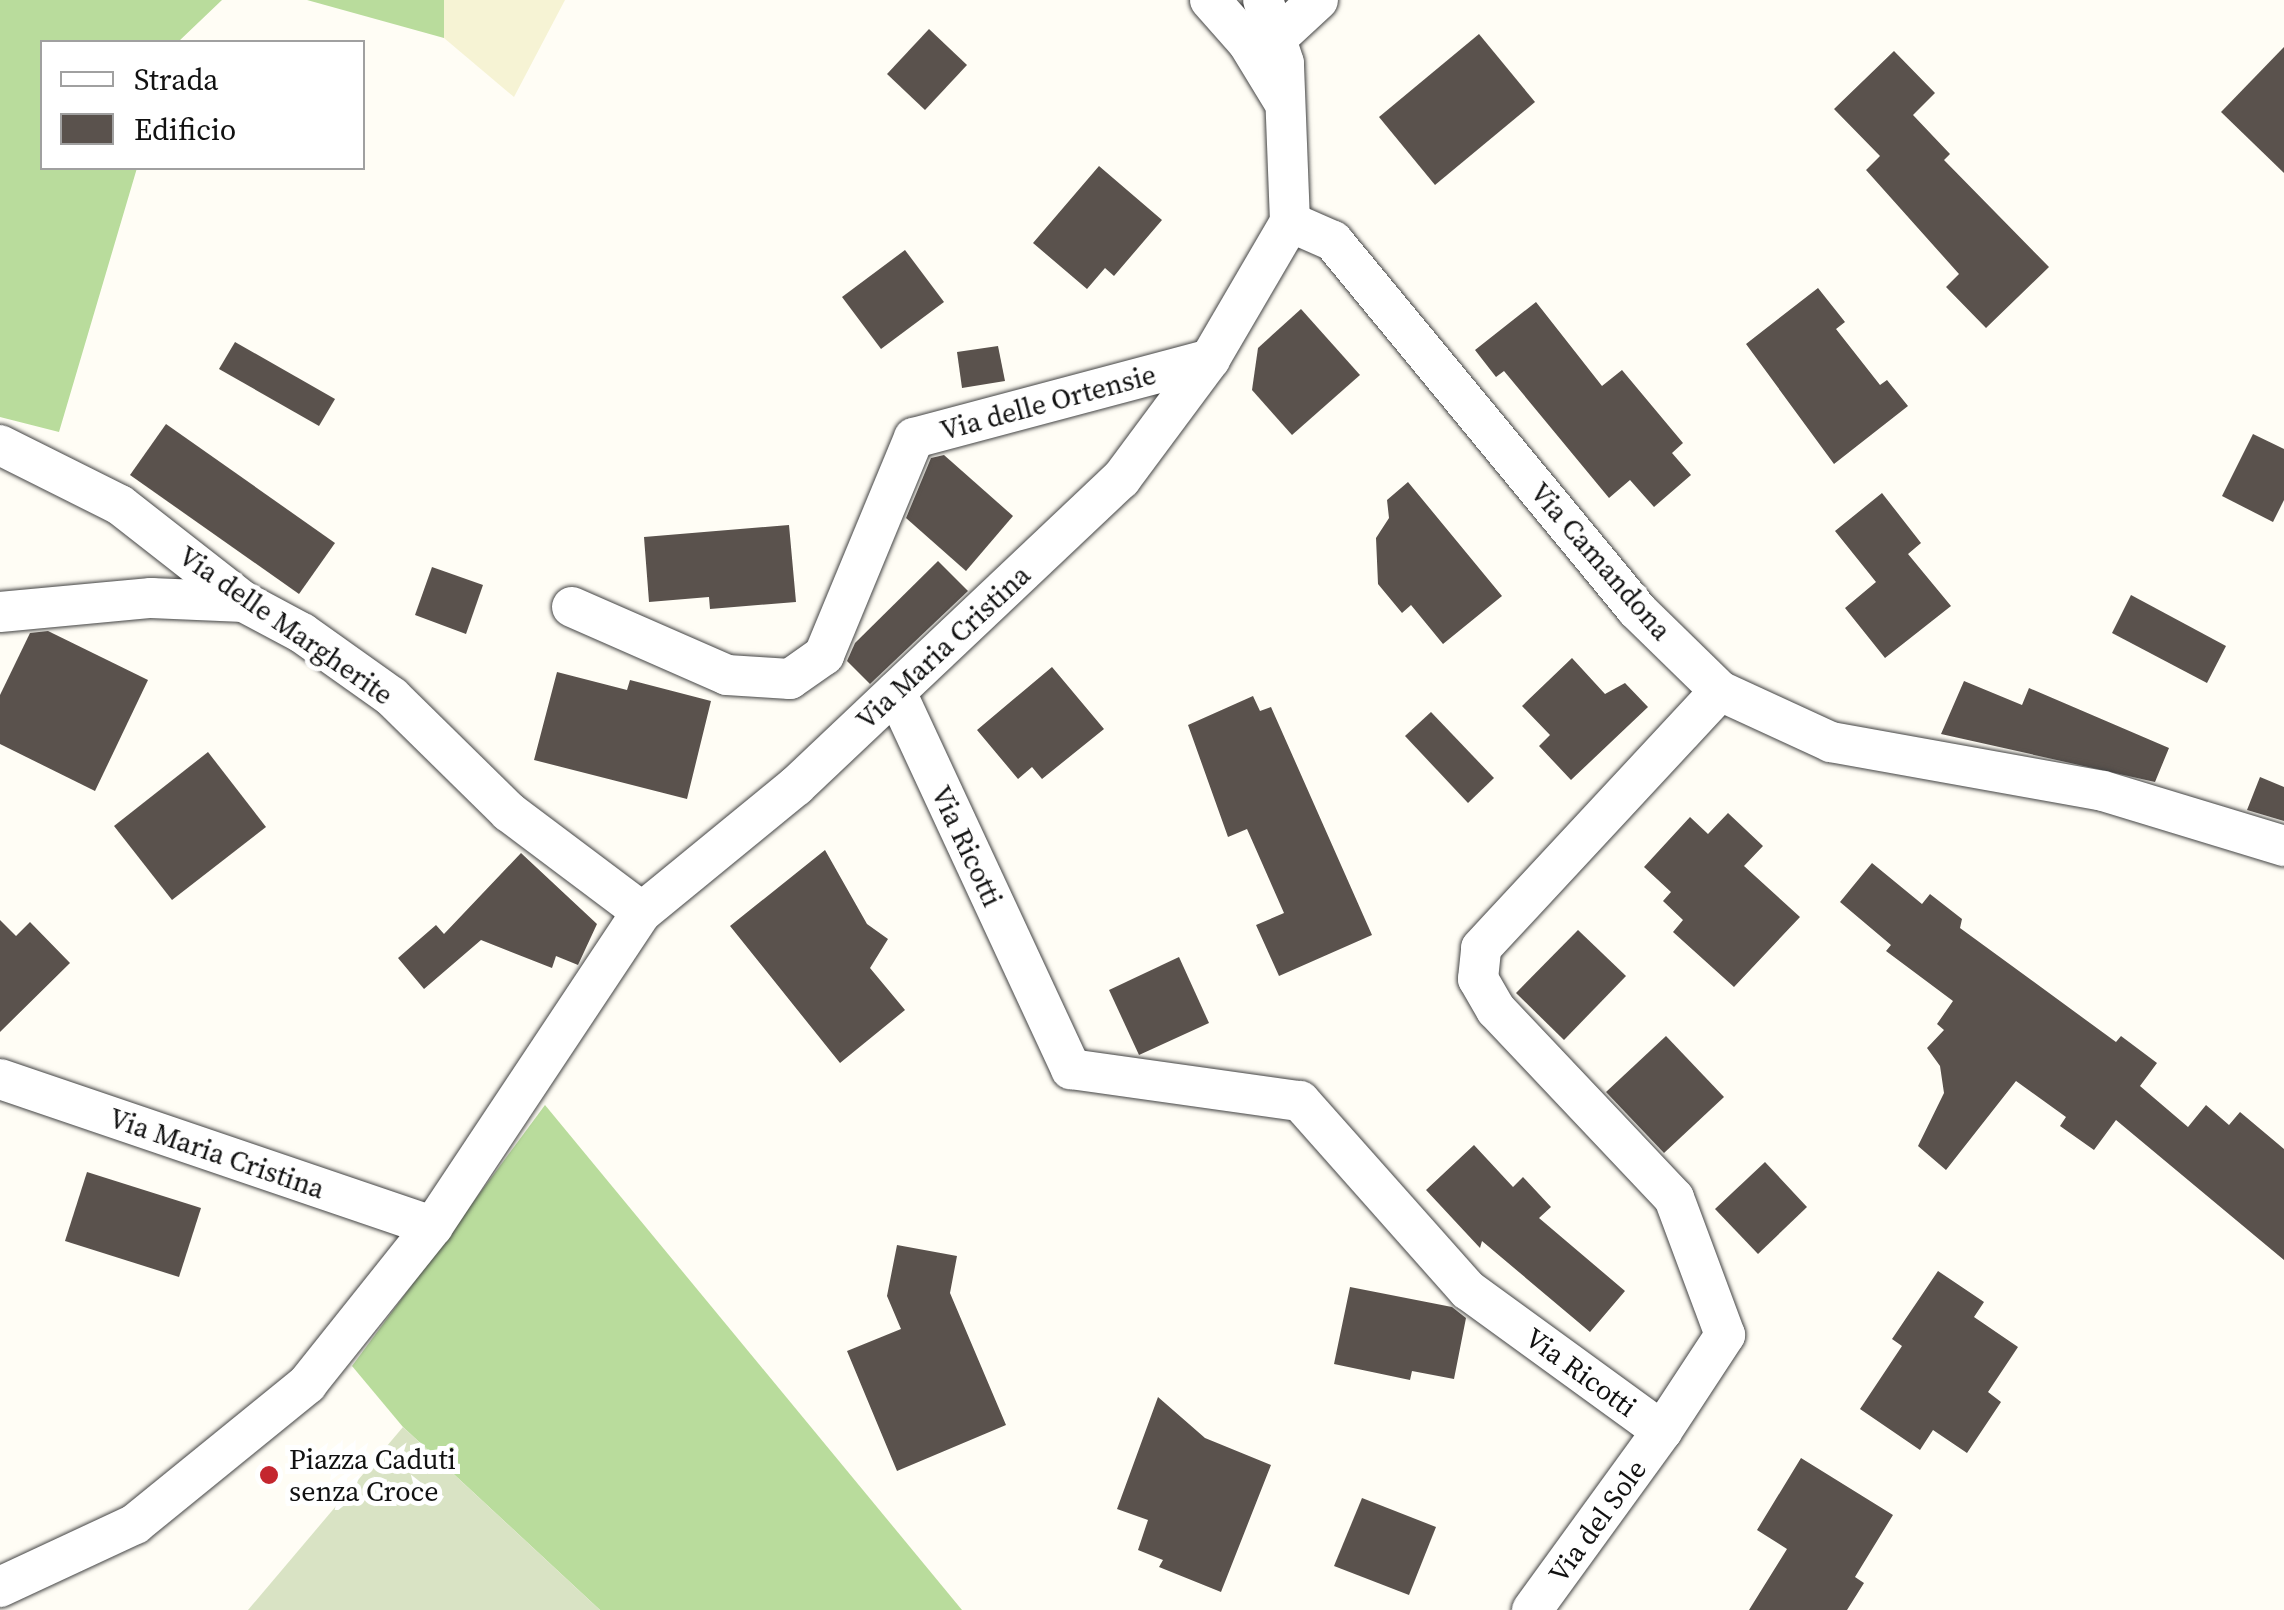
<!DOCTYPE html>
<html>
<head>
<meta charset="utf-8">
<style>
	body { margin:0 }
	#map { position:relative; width:2284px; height:1610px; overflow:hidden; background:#fffdf5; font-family:"Source Serif 4",serif }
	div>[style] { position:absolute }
	.farmland>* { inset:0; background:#f6f3d4 }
	.forest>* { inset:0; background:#b9dc9c }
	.cemetery>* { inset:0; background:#d9e3c4 }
	.building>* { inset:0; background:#5a524d }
	.roads { filter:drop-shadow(0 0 2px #444) drop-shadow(0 0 2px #444) }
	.minor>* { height:40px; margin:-20px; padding:0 20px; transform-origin:20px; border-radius:20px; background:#fff }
	.dots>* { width:28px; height:28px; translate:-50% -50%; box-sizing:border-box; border:5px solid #fff; border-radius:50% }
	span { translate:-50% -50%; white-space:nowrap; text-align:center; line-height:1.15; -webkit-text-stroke:10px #fff; paint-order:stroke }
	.street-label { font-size:28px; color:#111 }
	.poi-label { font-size:28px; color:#111 }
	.left { translate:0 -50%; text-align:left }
	.legend { position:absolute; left:40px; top:40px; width:325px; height:130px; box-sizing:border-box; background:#fff; border:2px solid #a0a0a0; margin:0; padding:12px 18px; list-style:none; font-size:30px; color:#111 }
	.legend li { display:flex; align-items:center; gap:20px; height:50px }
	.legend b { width:50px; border:2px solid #a0a0a0 }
</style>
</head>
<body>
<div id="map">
	<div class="farmland">
		<div style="clip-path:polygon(444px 0,565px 0,514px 97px,444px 38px)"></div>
	</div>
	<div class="forest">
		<div style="clip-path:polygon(0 0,222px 0,178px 42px,42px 42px,42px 168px,137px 168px,59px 432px,0 417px)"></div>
		<div style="clip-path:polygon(307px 0,444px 0,444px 38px)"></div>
		<div style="clip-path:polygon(545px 1105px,962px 1610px,600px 1610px,403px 1427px,352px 1366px)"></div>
	</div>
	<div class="cemetery">
		<div style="clip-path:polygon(403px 1427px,600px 1610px,248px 1610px)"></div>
	</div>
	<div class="building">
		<div style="clip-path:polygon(929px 29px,967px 65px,925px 110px,887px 74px)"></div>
		<div style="clip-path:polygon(1479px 34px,1535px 102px,1435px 185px,1379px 117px)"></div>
		<div style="clip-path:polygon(2284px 47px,2284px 173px,2221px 112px)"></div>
		<div style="clip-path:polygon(1894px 51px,1935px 93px,1913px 115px,1950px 154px,1944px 160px,2049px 267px,1986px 328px,1946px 287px,1959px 274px,1866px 170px,1880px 156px,1834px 109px)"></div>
		<div style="clip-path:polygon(1099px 166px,1162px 220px,1114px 276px,1105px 268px,1087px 289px,1033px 243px)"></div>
		<div style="clip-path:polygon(905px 250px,944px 302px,881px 349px,842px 297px)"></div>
		<div style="clip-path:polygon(1818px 288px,1845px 322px,1836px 329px,1880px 385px,1887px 380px,1908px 406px,1834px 464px,1746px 344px)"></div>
		<div style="clip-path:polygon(1536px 302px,1602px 386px,1622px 370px,1683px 443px,1672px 453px,1691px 475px,1654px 507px,1630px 480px,1609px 498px,1504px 371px,1496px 377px,1475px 350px)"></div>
		<div style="clip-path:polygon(1301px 309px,1360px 375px,1292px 435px,1252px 390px,1258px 348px)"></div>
		<div style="clip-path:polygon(235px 342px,335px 399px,319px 426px,219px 369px)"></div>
		<div style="clip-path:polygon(998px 346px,1005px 381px,962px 388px,957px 352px)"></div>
		<div style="clip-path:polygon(166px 424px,335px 543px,299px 594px,130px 475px)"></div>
		<div style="clip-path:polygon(2253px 434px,2284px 449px,2284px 500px,2273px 522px,2222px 496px)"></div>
		<div style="clip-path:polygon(944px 455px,1013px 516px,966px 571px,906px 518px,931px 458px)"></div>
		<div style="clip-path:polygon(1408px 482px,1502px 596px,1443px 644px,1411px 605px,1402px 613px,1378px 584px,1376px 538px,1389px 518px,1387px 500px)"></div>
		<div style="clip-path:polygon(1882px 493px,1921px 543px,1908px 554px,1951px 606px,1885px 658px,1845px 608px,1876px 582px,1835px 531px)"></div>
		<div style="clip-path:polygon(789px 525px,796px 602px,710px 609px,709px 597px,649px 602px,644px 537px)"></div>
		<div style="clip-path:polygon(938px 561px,968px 591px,870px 684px,847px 661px,855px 643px)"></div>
		<div style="clip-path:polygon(432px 567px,483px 585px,466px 634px,415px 615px)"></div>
		<div style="clip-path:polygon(2131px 595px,2226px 646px,2207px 683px,2112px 633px)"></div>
		<div style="clip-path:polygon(48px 631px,148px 680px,95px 791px,0 744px,0 695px,30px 633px)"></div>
		<div style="clip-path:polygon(1572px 658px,1605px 694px,1625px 683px,1648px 707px,1571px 780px,1539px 746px,1550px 735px,1522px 706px)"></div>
		<div style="clip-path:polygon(1052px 667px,1104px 729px,1042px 779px,1032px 767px,1018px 779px,977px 730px)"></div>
		<div style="clip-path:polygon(557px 672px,627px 690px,630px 680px,711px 701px,687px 799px,534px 760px)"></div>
		<div style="clip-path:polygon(1964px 681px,2022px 705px,2029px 688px,2169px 748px,2155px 782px,1941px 734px)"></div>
		<div style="clip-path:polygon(1253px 696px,1260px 711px,1271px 707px,1372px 935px,1279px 976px,1256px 925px,1284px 913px,1247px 829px,1228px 837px,1188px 725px)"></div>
		<div style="clip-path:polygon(1431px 712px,1494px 778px,1468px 803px,1405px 736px)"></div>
		<div style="clip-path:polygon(208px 752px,266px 827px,172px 900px,114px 826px)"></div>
		<div style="clip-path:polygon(2260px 777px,2284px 787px,2284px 821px,2247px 810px)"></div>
		<div style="clip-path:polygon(1728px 813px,1763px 846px,1744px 866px,1800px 917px,1734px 987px,1673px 932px,1683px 920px,1663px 901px,1671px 892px,1644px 867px,1690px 817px,1708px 834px)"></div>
		<div style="clip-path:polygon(825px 850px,867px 924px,888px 939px,870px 968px,905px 1010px,840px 1063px,730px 926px)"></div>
		<div style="clip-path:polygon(521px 853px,597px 924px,578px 965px,556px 956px,552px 968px,481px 940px,424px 989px,398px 958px,436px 925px,444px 934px)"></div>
		<div style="clip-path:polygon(1872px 863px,1922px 904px,1930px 894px,1962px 919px,1960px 928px,2116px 1042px,2121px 1036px,2157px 1063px,2140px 1086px,2188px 1127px,2206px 1105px,2229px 1125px,2240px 1112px,2284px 1149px,2284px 1260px,2116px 1120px,2094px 1150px,2060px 1126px,2066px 1117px,2016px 1081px,1946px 1170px,1918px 1146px,1944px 1093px,1940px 1066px,1927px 1048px,1944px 1030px,1937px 1024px,1953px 1001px,1886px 951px,1891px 945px,1840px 902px)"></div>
		<div style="clip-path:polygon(0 920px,16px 936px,30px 922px,70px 963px,0 1032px)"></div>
		<div style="clip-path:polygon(1578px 930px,1626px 976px,1564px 1040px,1516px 993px)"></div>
		<div style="clip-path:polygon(1179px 957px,1209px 1023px,1139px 1055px,1109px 990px)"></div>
		<div style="clip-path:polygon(1666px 1036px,1724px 1097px,1664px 1153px,1606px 1092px)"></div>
		<div style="clip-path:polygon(1474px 1145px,1513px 1187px,1523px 1177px,1551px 1207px,1539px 1218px,1625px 1291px,1590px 1332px,1482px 1241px,1480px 1248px,1426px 1190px)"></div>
		<div style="clip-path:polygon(1765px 1162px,1807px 1207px,1758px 1254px,1715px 1209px)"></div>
		<div style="clip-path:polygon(87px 1172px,201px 1208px,179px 1277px,65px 1241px)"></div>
		<div style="clip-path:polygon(897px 1245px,957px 1256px,950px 1293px,1006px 1425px,897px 1471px,847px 1351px,901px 1329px,887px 1296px)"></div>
		<div style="clip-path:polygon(1938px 1271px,1984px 1302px,1974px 1317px,2018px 1347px,1988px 1392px,2001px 1402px,1967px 1453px,1933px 1430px,1920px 1450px,1860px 1409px,1902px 1346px,1892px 1339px)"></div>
		<div style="clip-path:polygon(1350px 1287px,1452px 1307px,1466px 1318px,1454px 1379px,1412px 1371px,1410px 1380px,1334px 1364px)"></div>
		<div style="clip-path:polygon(1158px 1397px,1205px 1438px,1271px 1465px,1221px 1592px,1159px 1567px,1163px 1560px,1138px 1550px,1148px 1520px,1117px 1509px)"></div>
		<div style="clip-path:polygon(1801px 1458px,1893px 1515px,1855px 1577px,1864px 1583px,1847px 1610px,1749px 1610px,1787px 1549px,1757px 1530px)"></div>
		<div style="clip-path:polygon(1362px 1498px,1436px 1527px,1409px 1595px,1334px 1566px)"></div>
	</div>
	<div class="roads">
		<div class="minor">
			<div style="left:1210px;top:0;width:57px;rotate:48.5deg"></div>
			<div style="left:1248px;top:43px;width:66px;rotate:58.7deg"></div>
			<div style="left:1279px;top:36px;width:53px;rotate:-42.7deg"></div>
			<div style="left:1290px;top:222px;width:47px;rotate:23.8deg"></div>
			<div style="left:1333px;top:241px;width:478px;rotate:50.5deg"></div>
			<div style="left:1637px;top:610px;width:116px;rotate:44.3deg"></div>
			<div style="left:1720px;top:691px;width:122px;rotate:24.7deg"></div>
			<div style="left:1831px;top:742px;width:276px;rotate:10.2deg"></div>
			<div style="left:2103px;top:791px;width:189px;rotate:16.9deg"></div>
			<div style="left:0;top:445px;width:134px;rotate:26.6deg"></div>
			<div style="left:120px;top:505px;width:157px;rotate:38deg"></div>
			<div style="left:244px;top:602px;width:66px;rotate:28.1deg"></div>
			<div style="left:302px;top:633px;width:110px;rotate:35.4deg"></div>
			<div style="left:392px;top:697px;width:164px;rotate:44.5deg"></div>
			<div style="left:509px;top:812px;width:166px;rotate:36.9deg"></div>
			<div style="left:572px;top:607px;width:169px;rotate:23.7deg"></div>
			<div style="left:727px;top:675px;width:63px;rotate:3.6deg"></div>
			<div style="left:790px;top:679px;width:42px;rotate:-35.2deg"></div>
			<div style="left:824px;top:655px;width:235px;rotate:-67.5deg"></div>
			<div style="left:914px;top:438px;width:306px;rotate:-14.9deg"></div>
			<div style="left:0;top:612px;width:152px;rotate:-5.3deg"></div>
			<div style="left:151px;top:598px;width:93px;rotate:2.5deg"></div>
			<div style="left:896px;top:692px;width:416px;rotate:65.1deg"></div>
			<div style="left:1071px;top:1069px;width:231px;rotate:8deg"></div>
			<div style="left:1300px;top:1101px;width:253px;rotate:48.4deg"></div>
			<div style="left:1468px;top:1290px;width:240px;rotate:36deg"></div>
			<div style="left:1662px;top:1431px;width:115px;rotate:-56.7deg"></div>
			<div style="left:1725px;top:1335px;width:146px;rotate:-110.4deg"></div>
			<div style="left:1674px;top:1198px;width:259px;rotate:-133.4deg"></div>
			<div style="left:1496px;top:1010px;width:36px;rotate:-120deg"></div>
			<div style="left:1478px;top:979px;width:31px;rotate:-84deg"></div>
			<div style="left:1481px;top:948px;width:351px;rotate:-47.1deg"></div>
			<div style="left:0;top:1079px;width:457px;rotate:18.8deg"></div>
			<div style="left:0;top:1587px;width:149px;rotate:-25deg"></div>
			<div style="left:135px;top:1524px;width:222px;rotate:-39.1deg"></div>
			<div style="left:307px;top:1384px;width:202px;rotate:-51.4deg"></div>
			<div style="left:433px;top:1226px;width:377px;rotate:-56.4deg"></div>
			<div style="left:642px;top:912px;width:199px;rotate:-39.3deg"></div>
			<div style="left:796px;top:786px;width:447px;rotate:-43.4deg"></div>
			<div style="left:1121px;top:479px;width:149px;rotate:-53.4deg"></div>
			<div style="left:1210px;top:359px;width:159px;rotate:-59.7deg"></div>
			<div style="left:1290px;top:222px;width:159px;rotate:-92.2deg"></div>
			<div style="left:1284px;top:63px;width:66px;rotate:-108.4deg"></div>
			<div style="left:1532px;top:1610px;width:221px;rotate:-54deg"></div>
		</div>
	</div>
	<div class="dots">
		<div style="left:269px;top:1475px;background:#c4262e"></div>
	</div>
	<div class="street-label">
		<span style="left:1048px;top:402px;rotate:-15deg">Via delle Ortensie</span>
		<span style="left:1601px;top:561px;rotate:49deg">Via Camandona</span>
		<span style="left:286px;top:625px;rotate:35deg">Via delle Margherite</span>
		<span style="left:943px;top:647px;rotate:-43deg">Via Maria Cristina</span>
		<span style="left:967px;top:846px;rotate:65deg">Via Ricotti</span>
		<span style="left:217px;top:1153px;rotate:19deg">Via Maria Cristina</span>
		<span style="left:1581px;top:1372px;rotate:36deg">Via Ricotti</span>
		<span style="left:1597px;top:1521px;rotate:-54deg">Via del Sole</span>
	</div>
	<div class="poi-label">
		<span class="left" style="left:289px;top:1475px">Piazza Caduti<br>senza Croce</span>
	</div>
	<ul class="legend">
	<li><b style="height:12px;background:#fff"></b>Strada</li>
	<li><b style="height:28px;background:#5a524d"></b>Edificio</li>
	</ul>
</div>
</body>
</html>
